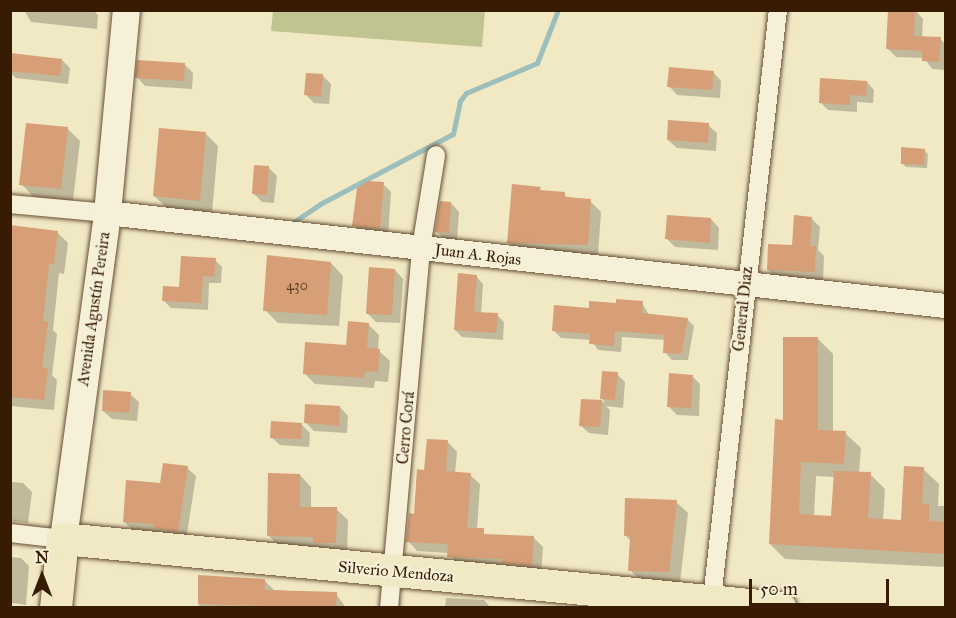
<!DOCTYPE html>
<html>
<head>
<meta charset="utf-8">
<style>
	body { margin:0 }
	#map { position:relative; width:956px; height:618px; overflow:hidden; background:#f1e8c4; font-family:"IM FELL Great Primer",serif }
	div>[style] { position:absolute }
	.green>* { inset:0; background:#c0c490 }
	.shadow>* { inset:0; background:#0003 }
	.stream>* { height:5px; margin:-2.5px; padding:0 2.5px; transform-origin:2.5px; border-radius:2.5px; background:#9dbfbc }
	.building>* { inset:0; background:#d79f77 }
	.roads { filter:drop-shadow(0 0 2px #664e33) drop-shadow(0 0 2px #664e33) }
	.minor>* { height:18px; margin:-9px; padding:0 9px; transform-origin:9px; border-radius:9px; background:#f6f0d9 }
	.tertiary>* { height:24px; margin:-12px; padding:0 12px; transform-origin:12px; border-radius:12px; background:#f6f0d9 }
	.secondary>* { height:27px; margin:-13.5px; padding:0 13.5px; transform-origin:13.5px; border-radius:13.5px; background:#f6f0d9 }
	.trunk>* { height:32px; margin:-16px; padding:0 16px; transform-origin:16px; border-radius:16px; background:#f1e8c4 }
	span { translate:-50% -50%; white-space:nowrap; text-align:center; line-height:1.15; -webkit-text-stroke:4.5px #f6f0d9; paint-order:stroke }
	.number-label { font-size:14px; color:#603c20 }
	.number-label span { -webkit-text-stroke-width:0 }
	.street-label { font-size:16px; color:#381b03 }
	.frame { position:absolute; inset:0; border:12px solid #381b03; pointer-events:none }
	.north { position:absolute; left:12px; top:546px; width:60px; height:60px; -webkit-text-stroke:4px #f6f0d9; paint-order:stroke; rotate:0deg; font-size:16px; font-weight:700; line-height:24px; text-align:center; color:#381b03 }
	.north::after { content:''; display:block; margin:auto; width:21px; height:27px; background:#381b03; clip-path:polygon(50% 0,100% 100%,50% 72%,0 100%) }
	.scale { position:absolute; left:749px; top:579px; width:140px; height:27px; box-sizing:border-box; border:3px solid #381b03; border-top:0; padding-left:8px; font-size:18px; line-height:21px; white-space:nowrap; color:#381b03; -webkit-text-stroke:4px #f6f0d9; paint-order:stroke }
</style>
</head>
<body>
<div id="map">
	<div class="green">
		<div style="clip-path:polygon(273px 11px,485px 11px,482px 47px,271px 31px)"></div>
	</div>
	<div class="shadow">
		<div style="clip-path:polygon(24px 10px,93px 10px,98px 15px,97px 29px,31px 22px)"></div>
		<div style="clip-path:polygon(915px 10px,923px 19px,922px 38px,940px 39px,946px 44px,946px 70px,932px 69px,924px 58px,896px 57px,887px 48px)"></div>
		<div style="clip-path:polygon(10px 54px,62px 60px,70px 68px,68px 84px,16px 78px,10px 73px)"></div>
		<div style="clip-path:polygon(185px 65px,193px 73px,192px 89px,145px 86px,137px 77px)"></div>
		<div style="clip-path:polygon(713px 72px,721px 81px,720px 98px,677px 95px,669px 86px)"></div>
		<div style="clip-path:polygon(322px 75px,331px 84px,329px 104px,314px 103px,306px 95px)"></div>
		<div style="clip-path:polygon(867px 82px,874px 90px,873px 103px,857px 102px,857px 112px,828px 110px,821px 103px)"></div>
		<div style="clip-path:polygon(708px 125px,717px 133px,716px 151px,677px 148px,668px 140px)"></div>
		<div style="clip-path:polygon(67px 128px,80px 141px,73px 201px,34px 197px,21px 184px)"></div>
		<div style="clip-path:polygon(206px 134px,218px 146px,212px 213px,167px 208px,154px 196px)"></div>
		<div style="clip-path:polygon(924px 150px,928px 154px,927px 168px,906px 167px,902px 163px)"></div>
		<div style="clip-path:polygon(268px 167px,277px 176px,274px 203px,262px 202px,253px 193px)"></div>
		<div style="clip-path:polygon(383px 184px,391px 192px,388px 237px,362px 234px,354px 225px)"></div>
		<div style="clip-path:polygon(513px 186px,590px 201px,601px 212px,598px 255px,519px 253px,509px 242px)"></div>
		<div style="clip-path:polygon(451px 203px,459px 212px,457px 241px,445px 240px,437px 232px)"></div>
		<div style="clip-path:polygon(811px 218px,820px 227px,818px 250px,824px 256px,823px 280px,777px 278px,768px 270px,793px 247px)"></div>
		<div style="clip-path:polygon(711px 219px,719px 228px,718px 250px,675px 247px,667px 239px)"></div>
		<div style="clip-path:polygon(10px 226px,57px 232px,68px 243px,64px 274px,59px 273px,53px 330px,57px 334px,52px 375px,57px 380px,54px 410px,10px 406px)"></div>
		<div style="clip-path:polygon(215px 260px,222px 267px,221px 283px,209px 283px,208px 310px,171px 308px,163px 300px)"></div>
		<div style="clip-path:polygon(331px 263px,343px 276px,339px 326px,278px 323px,265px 310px)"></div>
		<div style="clip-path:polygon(395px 270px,403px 279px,400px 323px,376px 322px,367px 313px)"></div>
		<div style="clip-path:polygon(476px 276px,483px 284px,481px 314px,497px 315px,504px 322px,503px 340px,462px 337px,455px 330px)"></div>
		<div style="clip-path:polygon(590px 303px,642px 303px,649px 315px,687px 319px,694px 326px,688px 360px,672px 360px,665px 352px,665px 340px,622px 337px,621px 352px,598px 350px,591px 340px,561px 338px,554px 331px,590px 309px)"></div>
		<div style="clip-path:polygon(368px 324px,379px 335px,378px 350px,390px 361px,388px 382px,375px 381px,374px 388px,315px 384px,304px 373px,347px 347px)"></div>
		<div style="clip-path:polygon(evenodd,818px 339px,833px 354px,833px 432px,845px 433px,861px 448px,859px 473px,870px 474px,885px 489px,883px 520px,902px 521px,923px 469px,939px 484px,938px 506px,946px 506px,946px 567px,785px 559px,770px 544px,785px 422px,818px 339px,816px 476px,835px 477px,832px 518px,814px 517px,816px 476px)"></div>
		<div style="clip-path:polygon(617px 374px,625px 382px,623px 408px,606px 406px,610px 410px,608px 435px,589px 433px,580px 425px,582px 400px,605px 402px,601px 398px)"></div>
		<div style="clip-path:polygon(692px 376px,700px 384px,699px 416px,677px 415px,668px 406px)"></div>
		<div style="clip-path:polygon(130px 394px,139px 402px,137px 421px,112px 419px,103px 411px)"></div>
		<div style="clip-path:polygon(340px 407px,348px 416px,347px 433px,314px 431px,306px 423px)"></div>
		<div style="clip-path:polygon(301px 424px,310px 433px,309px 447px,280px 445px,271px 437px)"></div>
		<div style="clip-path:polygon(448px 442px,457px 452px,455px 474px,470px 475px,480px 484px,477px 530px,489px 536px,533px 537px,543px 547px,541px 575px,459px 566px,449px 553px,417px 551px,408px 541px,426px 471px)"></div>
		<div style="clip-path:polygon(187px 468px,196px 476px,186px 540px,133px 530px,124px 522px,162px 484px)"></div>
		<div style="clip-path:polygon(300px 475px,311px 487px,311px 509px,336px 509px,348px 520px,347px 554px,326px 554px,320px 548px,280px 547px,268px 535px)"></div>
		<div style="clip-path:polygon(10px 482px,23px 483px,32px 492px,28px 523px,10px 521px)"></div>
		<div style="clip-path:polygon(676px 502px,688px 513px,680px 583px,641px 581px,630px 570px,631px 541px,625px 535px)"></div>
		<div style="clip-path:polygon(10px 557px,21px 558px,29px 566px,26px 605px,12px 603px,10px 607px)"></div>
		<div style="clip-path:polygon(200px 576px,265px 581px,274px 590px,336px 594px,346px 608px,199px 608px)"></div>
		<div style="clip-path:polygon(446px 598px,484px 600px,491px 608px,445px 608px)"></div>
	</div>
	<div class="stream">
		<div style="left:289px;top:225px;width:37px;rotate:-34deg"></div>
		<div style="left:320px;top:204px;width:150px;rotate:-27.8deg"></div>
		<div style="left:453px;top:134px;width:34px;rotate:-78deg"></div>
		<div style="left:460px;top:101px;width:10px;rotate:-53deg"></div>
		<div style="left:466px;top:93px;width:77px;rotate:-22.9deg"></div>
		<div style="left:537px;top:63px;width:57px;rotate:-68.4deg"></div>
	</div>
	<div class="building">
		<div style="clip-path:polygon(888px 10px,915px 10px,914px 36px,941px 37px,939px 62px,922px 61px,922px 51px,886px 49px)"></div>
		<div style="clip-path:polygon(10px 53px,62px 59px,60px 76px,10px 71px)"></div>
		<div style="clip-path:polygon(137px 60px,185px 63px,184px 81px,135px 78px)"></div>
		<div style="clip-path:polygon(669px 67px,714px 71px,712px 90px,667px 87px)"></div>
		<div style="clip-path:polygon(306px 73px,323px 74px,321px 97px,304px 95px)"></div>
		<div style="clip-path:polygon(820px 78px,867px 81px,866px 96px,850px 95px,850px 105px,819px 103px)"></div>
		<div style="clip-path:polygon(668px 120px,709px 123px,708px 143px,667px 140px)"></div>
		<div style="clip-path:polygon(26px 123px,68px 127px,61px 189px,19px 185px)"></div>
		<div style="clip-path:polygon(159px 128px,206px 132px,200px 201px,153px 196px)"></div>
		<div style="clip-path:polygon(901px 147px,925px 149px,924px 165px,901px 164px)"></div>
		<div style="clip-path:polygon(254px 165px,269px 166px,267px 195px,252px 194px)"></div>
		<div style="clip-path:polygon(368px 181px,384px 182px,380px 229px,352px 226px,357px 188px)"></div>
		<div style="clip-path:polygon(512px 184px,541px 187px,540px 190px,565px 192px,565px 197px,591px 199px,588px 245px,507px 243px)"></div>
		<div style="clip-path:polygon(440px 201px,451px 202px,449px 233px,435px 232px)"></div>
		<div style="clip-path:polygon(667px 215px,711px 218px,710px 243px,665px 239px)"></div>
		<div style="clip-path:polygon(794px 215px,812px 217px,810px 246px,816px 246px,815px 272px,767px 270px,768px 244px,792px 245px)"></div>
		<div style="clip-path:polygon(10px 225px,58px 231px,54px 264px,49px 264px,43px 321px,48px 322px,42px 368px,48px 368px,44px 400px,10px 397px)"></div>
		<div style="clip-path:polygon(267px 255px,331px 262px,327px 315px,263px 311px)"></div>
		<div style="clip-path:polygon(181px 256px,216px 258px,214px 277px,203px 276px,201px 303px,162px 301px,163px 286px,179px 287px)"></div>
		<div style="clip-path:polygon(369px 267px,395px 269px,392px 315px,366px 314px)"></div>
		<div style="clip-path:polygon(458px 273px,477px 275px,474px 312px,498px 313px,496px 333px,454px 330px)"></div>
		<div style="clip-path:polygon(616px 299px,643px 301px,642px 313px,688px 318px,681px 354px,663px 353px,664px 335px,615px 331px,614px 346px,589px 344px,590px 334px,552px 331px,554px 305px,589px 308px,589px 301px,616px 303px)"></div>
		<div style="clip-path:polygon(348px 321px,369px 323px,367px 348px,380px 349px,378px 372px,365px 371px,364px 378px,303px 374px,305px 342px,346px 345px)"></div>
		<div style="clip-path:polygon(783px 337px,818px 337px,818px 430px,846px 431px,844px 464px,801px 462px,799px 514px,831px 516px,834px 471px,871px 472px,868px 518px,901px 520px,904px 466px,924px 467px,922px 504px,929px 504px,929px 521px,945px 522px,945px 554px,769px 544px,775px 419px,783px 420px)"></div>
		<div style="clip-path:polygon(602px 371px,618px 372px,615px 400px,600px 399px)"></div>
		<div style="clip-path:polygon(669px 373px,693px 375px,691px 408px,667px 407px)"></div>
		<div style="clip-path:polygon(103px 390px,131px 392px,129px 413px,102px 411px)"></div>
		<div style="clip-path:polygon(581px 399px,602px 400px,600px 427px,579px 426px)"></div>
		<div style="clip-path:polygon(305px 404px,340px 406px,339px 426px,304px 423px)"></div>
		<div style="clip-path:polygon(271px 421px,302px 423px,301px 439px,270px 438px)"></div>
		<div style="clip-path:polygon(427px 439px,448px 440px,446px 471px,471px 473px,467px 528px,484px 528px,484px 534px,534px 536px,532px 566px,502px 563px,502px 559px,447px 557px,448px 544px,406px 542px,409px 513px,414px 514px,417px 469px,424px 470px)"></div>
		<div style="clip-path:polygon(163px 463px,188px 466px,178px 532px,153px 528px,154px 524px,123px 522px,126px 480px,160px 483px)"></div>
		<div style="clip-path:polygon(268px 473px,300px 474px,300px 507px,337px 507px,336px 543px,313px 543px,313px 537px,267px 536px)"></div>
		<div style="clip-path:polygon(625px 498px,677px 500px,669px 572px,628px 571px,630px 536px,624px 536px)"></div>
		<div style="clip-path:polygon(198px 575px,265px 579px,265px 590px,337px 592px,336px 608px,198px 604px)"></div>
	</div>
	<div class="roads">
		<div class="minor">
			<div style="left:10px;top:204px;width:97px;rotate:5.3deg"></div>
			<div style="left:10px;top:533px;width:53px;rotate:6.5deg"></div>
			<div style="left:389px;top:608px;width:361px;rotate:-84.9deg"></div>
			<div style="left:421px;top:248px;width:94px;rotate:-80.8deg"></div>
			<div style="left:711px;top:608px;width:602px;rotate:-83.61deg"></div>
		</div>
		<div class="tertiary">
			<div style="left:107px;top:213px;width:844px;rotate:6.33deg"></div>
		</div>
		<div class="secondary">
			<div style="left:63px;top:539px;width:329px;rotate:-82.3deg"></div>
			<div style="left:107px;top:213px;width:204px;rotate:-84.7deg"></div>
		</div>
		<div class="trunk">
			<div style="left:56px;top:608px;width:69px;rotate:-84.2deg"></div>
			<div style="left:63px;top:539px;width:721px;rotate:5.49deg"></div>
		</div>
	</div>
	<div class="number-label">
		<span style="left:297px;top:286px">430</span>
	</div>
	<div class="street-label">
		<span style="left:478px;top:255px;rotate:7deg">Juan A. Rojas</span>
		<span style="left:94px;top:309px;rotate:-82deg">Avenida Agustín Pereira</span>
		<span style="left:743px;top:309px;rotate:-84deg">General Diaz</span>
		<span style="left:406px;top:428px;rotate:-85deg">Cerro Corá</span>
		<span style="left:396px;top:572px;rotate:5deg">Silverio Mendoza</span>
	</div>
	<div class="frame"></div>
	<div class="north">N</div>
	<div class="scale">50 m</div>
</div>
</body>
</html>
